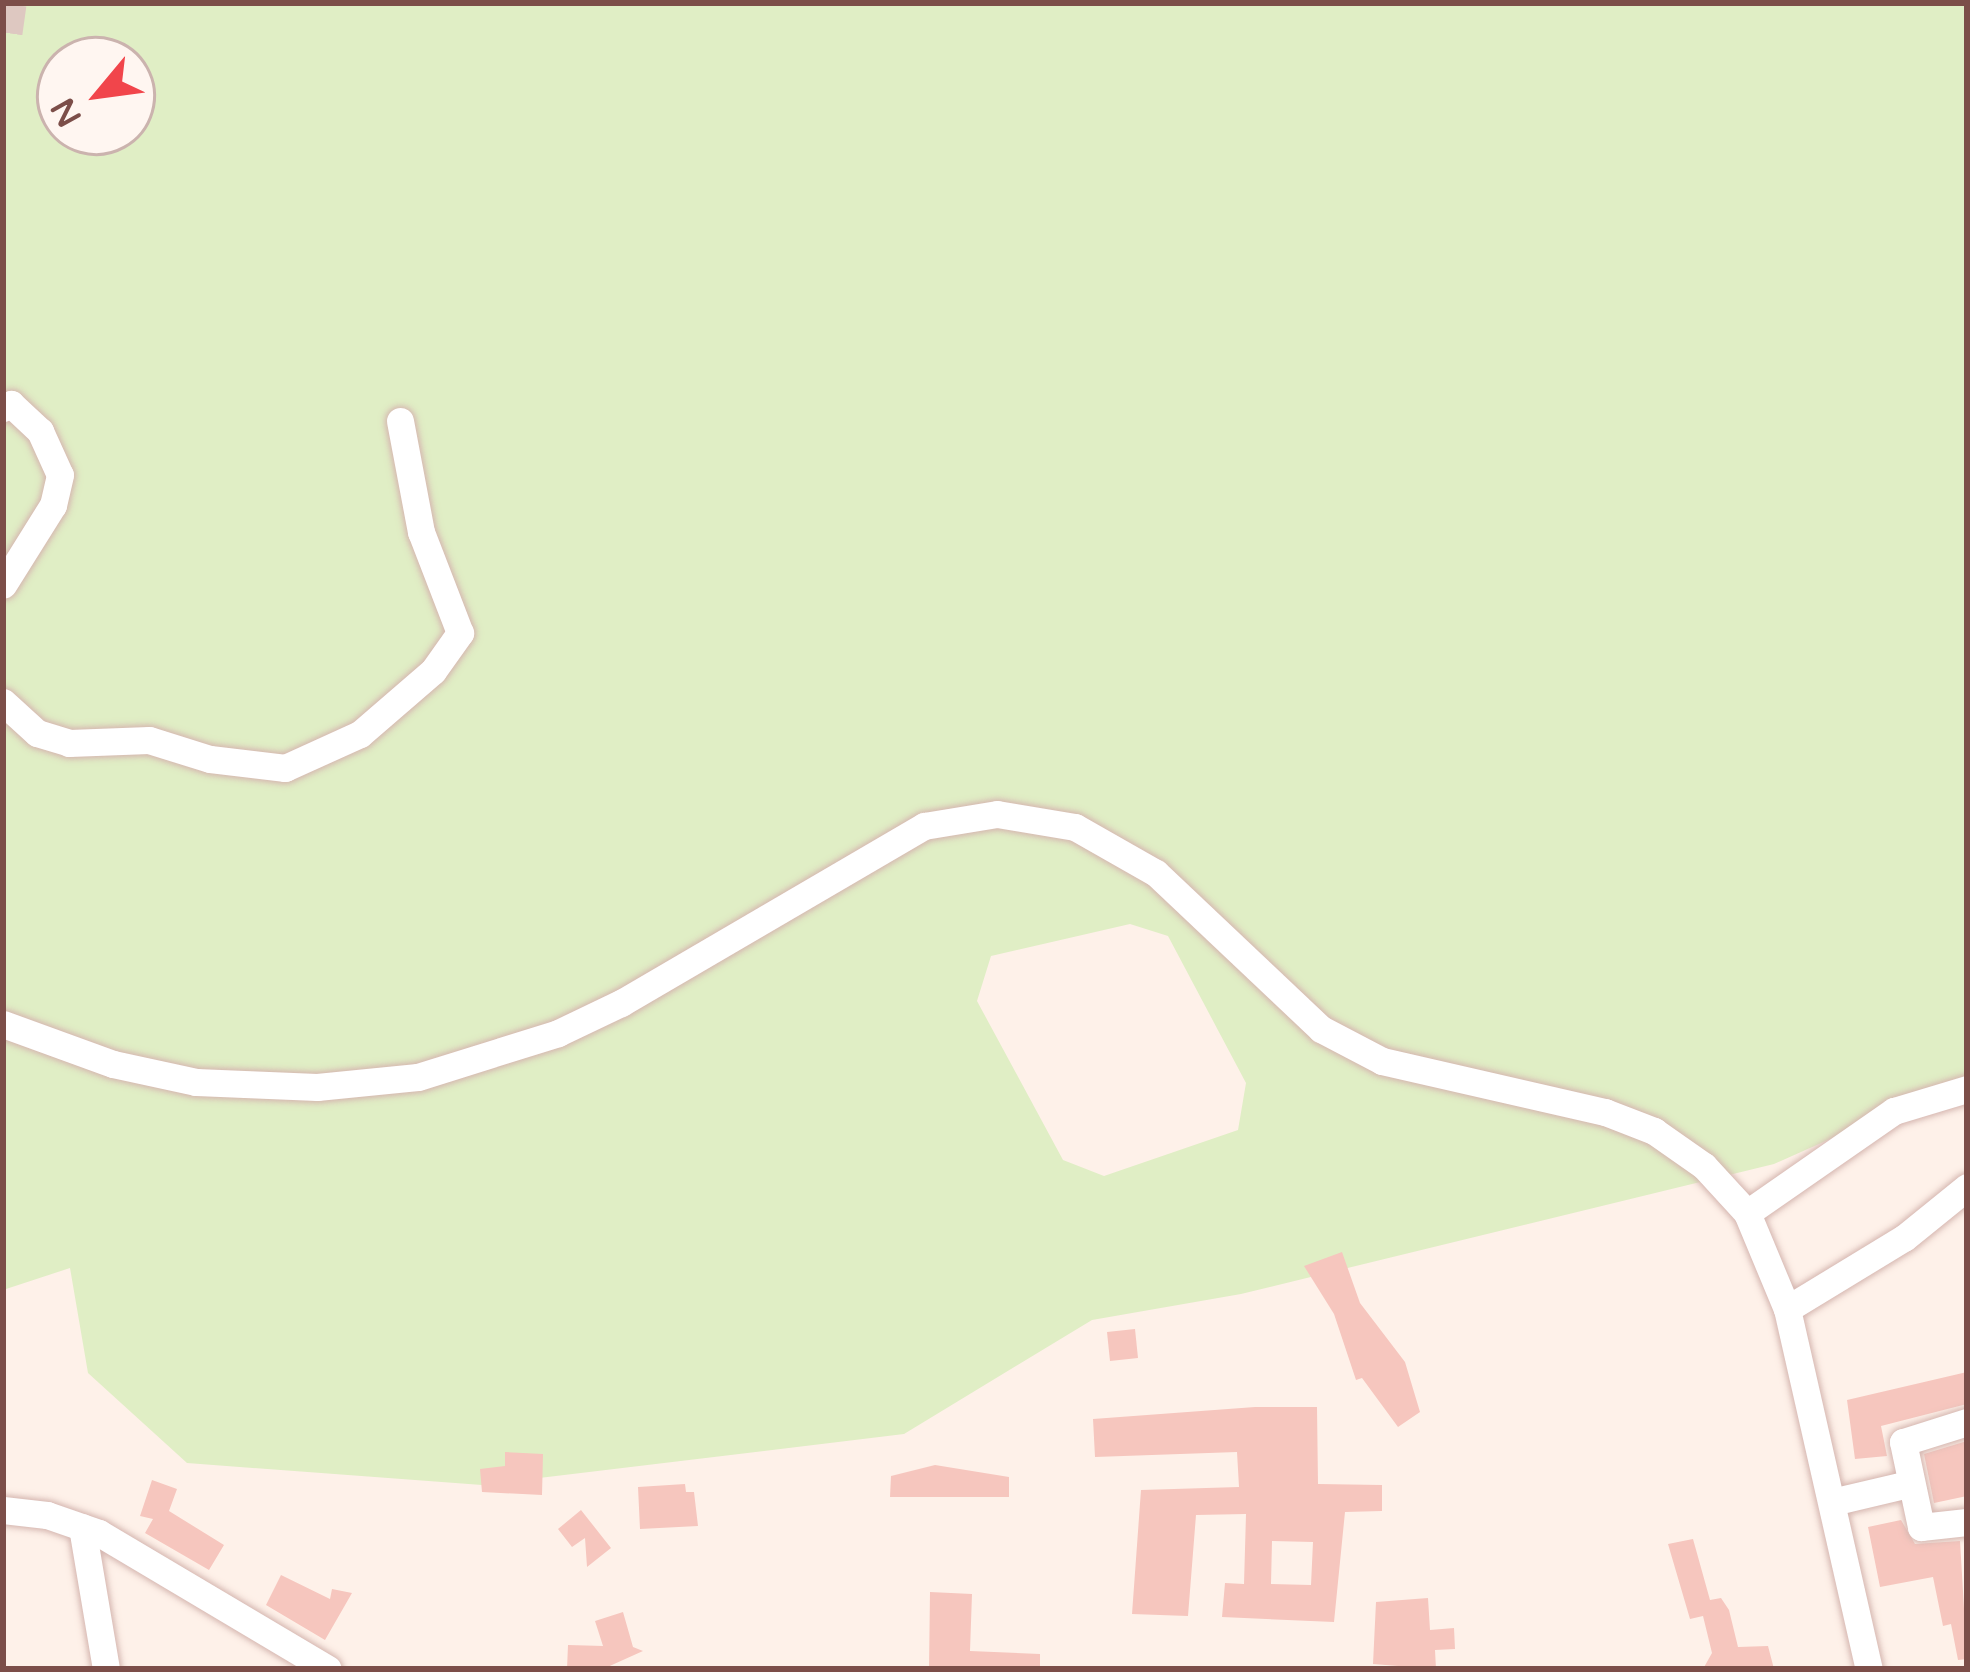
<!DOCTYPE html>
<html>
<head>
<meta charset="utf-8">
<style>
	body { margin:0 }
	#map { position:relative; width:1970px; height:1672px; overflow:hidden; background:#fef1e9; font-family:"Varela Round",sans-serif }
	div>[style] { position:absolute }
	.green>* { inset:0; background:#e0eec5 }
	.building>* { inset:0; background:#f6c6be }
	.highway-tunnel>* { height:39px; margin-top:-19.5px; transform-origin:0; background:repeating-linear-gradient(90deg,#dec8c1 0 39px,transparent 0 59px) }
	.roads { filter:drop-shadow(0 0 3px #d5b6b0) drop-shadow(0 0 3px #d5b6b0) }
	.minor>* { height:27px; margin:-13.5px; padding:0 13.5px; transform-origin:13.5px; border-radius:13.5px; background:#fff }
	span { translate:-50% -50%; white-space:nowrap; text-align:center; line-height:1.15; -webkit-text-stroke:12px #fff6f1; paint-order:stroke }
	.frame { position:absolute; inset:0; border:6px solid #7c4e49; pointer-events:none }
	.north { position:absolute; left:36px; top:36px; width:120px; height:120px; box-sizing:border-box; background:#fff6f1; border:3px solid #cbb3ae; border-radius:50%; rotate:241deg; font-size:33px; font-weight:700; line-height:48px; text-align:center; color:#7c4e49 }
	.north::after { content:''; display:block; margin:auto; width:42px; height:54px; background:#f1454b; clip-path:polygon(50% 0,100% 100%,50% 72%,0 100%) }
</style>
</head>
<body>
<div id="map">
	<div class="green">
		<div style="clip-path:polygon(evenodd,3px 3px,1967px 3px,1967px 1078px,1774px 1164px,1241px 1294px,1092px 1320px,904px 1434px,482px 1485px,187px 1463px,88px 1373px,70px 1268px,3px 1290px,3px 3px,60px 60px,132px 60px,132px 132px,60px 132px,60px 60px,3px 3px,1130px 924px,1168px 936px,1246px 1083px,1238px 1130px,1104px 1176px,1063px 1160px,977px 1001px,991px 956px,1130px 924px)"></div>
	</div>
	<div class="building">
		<div style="clip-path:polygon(1342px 1252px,1360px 1303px,1405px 1362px,1420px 1412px,1398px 1427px,1362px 1378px,1356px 1380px,1334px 1314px,1304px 1266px)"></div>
		<div style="clip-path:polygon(1135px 1329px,1138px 1358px,1110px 1361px,1107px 1332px)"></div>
		<div style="clip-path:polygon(1967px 1372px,1967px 1404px,1881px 1426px,1887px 1456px,1855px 1459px,1847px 1400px)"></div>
		<div style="clip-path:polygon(evenodd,1255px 1407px,1317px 1407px,1318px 1484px,1382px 1485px,1382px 1511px,1345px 1512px,1334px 1622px,1222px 1617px,1225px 1583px,1244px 1584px,1246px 1514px,1196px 1515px,1188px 1616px,1132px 1614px,1141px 1490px,1239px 1487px,1237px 1452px,1095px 1457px,1093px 1419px,1255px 1407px,1272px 1541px,1313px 1542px,1311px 1585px,1271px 1584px,1272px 1541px)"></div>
		<div style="clip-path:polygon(1967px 1441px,1967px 1496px,1934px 1503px,1924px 1454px)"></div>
		<div style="clip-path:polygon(505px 1452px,543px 1454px,542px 1495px,482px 1492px,480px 1469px,505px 1466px)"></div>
		<div style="clip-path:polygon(935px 1465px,1009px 1477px,1009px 1497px,890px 1497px,891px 1476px)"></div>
		<div style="clip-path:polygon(152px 1480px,177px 1489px,169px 1511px,224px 1545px,209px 1570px,145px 1533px,153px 1519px,140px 1516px)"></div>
		<div style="clip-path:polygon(685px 1484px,686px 1492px,694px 1492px,698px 1526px,640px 1529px,638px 1487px)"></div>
		<div style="clip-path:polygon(581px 1510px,611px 1548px,587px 1567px,585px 1538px,572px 1547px,558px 1529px)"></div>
		<div style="clip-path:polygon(1901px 1520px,1915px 1544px,1960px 1541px,1967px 1659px,1958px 1660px,1951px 1624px,1943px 1626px,1933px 1577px,1880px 1587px,1868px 1527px)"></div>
		<div style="clip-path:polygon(1693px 1539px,1710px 1600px,1721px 1598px,1729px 1610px,1738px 1647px,1768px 1646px,1774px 1669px,1703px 1669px,1712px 1653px,1703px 1616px,1690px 1619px,1668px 1544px)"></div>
		<div style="clip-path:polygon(281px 1575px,330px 1599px,332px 1589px,352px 1593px,325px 1640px,266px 1605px)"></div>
		<div style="clip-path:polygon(930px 1592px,972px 1594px,970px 1651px,1040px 1654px,1040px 1669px,929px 1669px)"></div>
		<div style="clip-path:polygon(1428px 1598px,1430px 1630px,1454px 1628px,1455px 1649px,1435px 1650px,1436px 1669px,1373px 1664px,1376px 1602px)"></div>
		<div style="clip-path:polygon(623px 1612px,633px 1647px,643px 1651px,603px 1669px,567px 1669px,568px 1645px,603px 1646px,595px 1621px)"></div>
	</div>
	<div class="highway-tunnel">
		<div style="left:3px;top:32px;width:29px;rotate:-82deg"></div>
	</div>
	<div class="roads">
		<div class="minor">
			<div style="left:3px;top:408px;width:9px;rotate:-27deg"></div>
			<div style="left:11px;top:404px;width:40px;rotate:43deg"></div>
			<div style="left:40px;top:431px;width:48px;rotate:65.6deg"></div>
			<div style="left:60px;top:475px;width:31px;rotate:103deg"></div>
			<div style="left:53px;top:505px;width:94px;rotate:122deg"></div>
			<div style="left:3px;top:702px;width:46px;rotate:42.4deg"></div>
			<div style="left:37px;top:733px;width:34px;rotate:17deg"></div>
			<div style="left:69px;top:743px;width:80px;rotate:-2.1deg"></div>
			<div style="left:149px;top:740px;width:64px;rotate:17.3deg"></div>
			<div style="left:210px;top:759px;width:76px;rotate:6.8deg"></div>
			<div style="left:285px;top:768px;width:82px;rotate:-24.4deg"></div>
			<div style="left:360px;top:734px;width:96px;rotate:-40.8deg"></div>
			<div style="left:433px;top:671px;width:47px;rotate:-54.6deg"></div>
			<div style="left:460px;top:633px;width:108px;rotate:-111.1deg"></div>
			<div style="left:421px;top:532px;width:113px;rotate:-100.7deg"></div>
			<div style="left:3px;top:1024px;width:117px;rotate:20deg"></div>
			<div style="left:113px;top:1064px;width:85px;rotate:12.2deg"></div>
			<div style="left:196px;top:1082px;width:121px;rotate:2.4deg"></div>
			<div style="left:317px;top:1087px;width:101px;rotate:-5.7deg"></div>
			<div style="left:418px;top:1077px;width:147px;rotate:-17.4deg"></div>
			<div style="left:558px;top:1033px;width:70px;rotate:-25.5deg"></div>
			<div style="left:621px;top:1003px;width:351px;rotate:-30.3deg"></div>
			<div style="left:924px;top:826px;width:74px;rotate:-9.3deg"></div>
			<div style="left:997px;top:814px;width:79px;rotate:9.5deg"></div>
			<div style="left:1075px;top:827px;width:93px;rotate:29.6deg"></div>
			<div style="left:1156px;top:873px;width:227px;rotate:43.4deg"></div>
			<div style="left:1321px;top:1029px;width:69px;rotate:27.7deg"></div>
			<div style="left:1382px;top:1061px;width:229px;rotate:12.9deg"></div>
			<div style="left:1605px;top:1112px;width:53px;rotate:21.2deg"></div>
			<div style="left:1654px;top:1131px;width:61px;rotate:35deg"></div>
			<div style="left:1704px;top:1166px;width:64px;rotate:47.5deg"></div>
			<div style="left:1747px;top:1213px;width:104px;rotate:67.4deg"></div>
			<div style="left:1787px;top:1309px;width:369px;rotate:77.2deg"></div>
			<div style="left:1747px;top:1213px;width:179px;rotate:-34.8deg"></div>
			<div style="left:1894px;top:1111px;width:76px;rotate:-16.8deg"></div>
			<div style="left:1787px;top:1309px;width:137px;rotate:-31.3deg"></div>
			<div style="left:1904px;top:1238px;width:81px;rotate:-39deg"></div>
			<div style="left:1967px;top:1422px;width:67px;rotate:162.6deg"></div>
			<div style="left:1903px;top:1442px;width:87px;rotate:78deg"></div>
			<div style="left:1921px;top:1527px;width:46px;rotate:-6.2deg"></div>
			<div style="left:1832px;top:1502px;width:79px;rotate:-13.2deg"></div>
			<div style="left:3px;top:1510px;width:44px;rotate:6.5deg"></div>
			<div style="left:47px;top:1515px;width:55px;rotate:19.1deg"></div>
			<div style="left:99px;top:1533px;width:266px;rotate:30.7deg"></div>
			<div style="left:82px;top:1527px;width:144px;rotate:80.4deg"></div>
		</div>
	</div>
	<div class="frame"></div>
	<div class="north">N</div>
</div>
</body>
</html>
